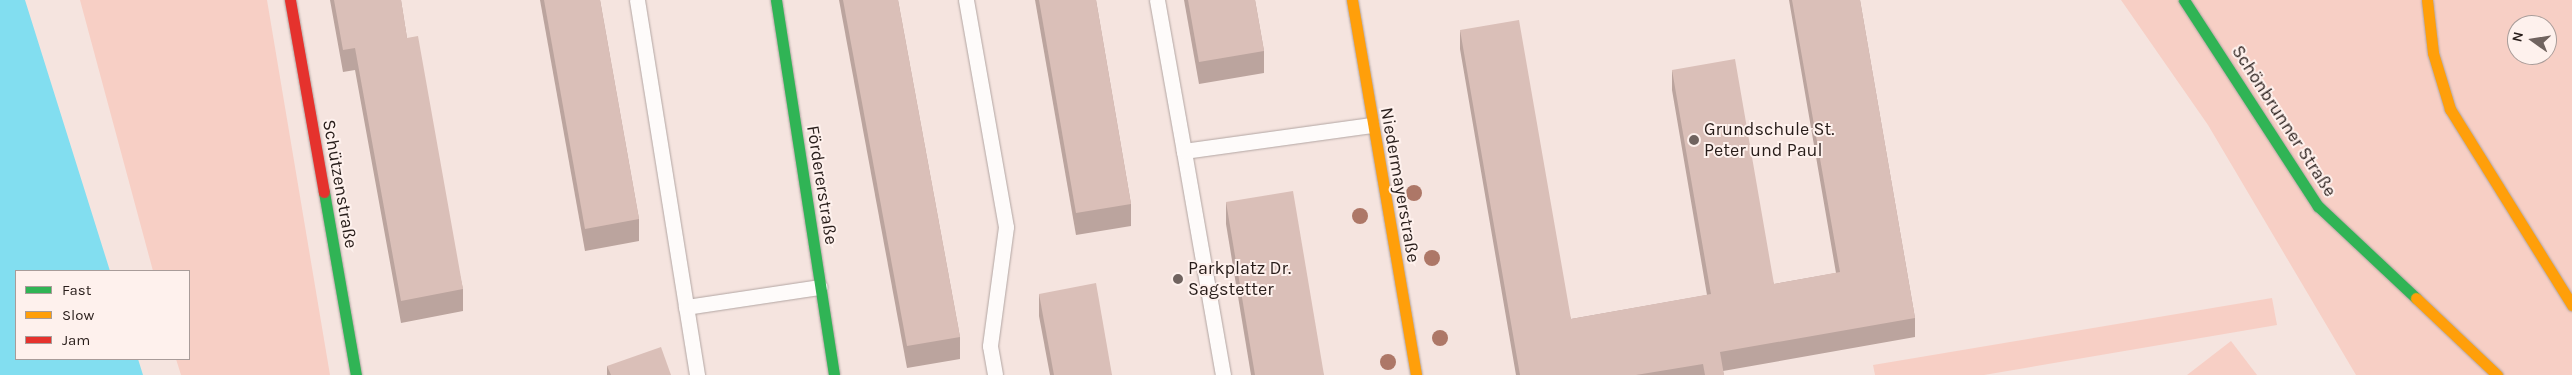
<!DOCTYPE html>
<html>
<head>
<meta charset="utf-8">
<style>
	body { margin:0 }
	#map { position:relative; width:2572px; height:375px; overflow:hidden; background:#f5e4df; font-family:Karla,sans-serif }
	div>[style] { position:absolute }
	.green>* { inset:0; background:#f7cfc5 }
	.water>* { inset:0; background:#82def0 }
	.roads { filter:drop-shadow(0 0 1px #b2a5a2) drop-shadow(0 0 1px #b2a5a2) }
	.lane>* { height:15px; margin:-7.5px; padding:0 7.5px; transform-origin:7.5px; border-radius:7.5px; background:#fefbfa }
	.fast>* { height:11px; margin:-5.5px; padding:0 5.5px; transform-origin:5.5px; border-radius:5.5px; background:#30b455 }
	.slow>* { height:11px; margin:-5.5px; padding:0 5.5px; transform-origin:5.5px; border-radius:5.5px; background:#ff9f0a }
	.jam>* { height:11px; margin:-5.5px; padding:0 5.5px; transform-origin:5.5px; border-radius:5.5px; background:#e5322d }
	.trees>* { width:16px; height:16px; margin:-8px; border-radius:50%; background:#ad7767 }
	.wall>* { inset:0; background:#bba49e }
	.building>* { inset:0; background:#dabfb8 }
	.dots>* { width:14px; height:14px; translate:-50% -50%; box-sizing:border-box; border:2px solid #fef1ed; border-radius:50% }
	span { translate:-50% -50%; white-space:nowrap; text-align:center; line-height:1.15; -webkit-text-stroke:4px #fef1ed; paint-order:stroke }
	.street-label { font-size:18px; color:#281d1a }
	.poi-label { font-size:18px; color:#281d1a }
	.left { translate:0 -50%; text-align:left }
	.legend { position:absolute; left:15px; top:270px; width:175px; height:90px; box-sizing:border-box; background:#fef1ed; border:1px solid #a89c99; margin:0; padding:6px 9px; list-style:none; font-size:15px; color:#281d1a }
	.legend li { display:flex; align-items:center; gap:10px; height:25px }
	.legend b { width:25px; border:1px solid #a89c99 }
	.north { position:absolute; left:2507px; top:15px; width:50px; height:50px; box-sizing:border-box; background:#fef1ed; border:1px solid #a89c99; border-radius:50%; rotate:283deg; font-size:14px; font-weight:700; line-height:20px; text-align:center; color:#281d1a }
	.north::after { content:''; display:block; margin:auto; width:18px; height:22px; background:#70635f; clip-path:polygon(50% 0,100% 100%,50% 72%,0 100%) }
</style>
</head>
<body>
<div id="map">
	<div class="green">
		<div style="clip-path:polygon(80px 0,267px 0,330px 375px,181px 375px,176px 359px,189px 359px,189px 271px,153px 271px)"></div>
		<div style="clip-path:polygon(evenodd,2121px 0,2572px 0,2572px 375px,2356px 375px,2208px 125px,2121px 0,2517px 25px,2547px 25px,2547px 55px,2517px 55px,2517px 25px)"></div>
		<div style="clip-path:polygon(2272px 298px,2277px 325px,1984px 375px,1875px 375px,1873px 365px)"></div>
		<div style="clip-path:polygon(2231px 341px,2257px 375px,2187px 375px)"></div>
	</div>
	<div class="water">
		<div style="clip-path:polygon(0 0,25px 0,110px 271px,16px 271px,16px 359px,138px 359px,143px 375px,0 375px)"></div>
	</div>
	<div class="roads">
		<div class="lane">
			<div style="left:637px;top:0;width:380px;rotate:80.9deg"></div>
			<div style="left:966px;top:0;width:230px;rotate:80deg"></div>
			<div style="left:1006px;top:227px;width:120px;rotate:97.7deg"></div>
			<div style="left:990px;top:346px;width:29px;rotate:80deg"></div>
			<div style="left:1157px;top:0;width:153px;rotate:79.9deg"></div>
			<div style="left:686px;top:307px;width:135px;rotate:-8.5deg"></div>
			<div style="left:1223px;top:375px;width:227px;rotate:-99.9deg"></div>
			<div style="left:1184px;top:151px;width:189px;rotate:-7.9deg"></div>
		</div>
		<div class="fast">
			<div style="left:776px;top:0;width:379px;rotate:81.2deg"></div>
			<div style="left:2184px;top:0;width:246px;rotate:57deg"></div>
			<div style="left:2318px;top:206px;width:134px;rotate:43.2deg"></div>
			<div style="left:324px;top:192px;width:186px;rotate:80.1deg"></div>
		</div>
		<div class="slow">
			<div style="left:1352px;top:0;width:380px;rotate:80.3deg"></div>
			<div style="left:2427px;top:0;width:53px;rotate:83.5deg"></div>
			<div style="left:2433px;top:53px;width:59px;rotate:73.1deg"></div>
			<div style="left:2450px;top:109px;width:231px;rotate:58.1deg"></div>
			<div style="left:2416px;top:298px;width:112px;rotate:43.5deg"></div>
		</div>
		<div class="jam">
			<div style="left:290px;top:0;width:195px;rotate:80deg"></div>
		</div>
	</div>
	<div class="trees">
		<div style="left:1414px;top:193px"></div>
		<div style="left:1360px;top:216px"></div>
		<div style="left:1432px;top:258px"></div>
		<div style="left:1440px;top:338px"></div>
		<div style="left:1388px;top:362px"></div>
	</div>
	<div class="wall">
		<div style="clip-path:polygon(330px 0,401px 0,407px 38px,463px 289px,463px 311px,401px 323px,355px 70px,343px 72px)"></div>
		<div style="clip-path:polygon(540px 0,600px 0,639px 219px,639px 241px,585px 251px)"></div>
		<div style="clip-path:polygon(839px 0,898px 0,960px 337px,960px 359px,907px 368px)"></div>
		<div style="clip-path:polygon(1035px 0,1096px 0,1131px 204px,1131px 226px,1076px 235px)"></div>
		<div style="clip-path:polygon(1184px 0,1255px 0,1264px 51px,1264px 73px,1199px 84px)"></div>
		<div style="clip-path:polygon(1789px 0,1860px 0,1915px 318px,1915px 337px,1723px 371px,1724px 375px,1516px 375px,1460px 49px,1460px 30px,1571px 319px,1707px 295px,1672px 90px,1672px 70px,1774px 284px,1836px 273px)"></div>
		<div style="clip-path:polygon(1226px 202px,1324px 375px,1251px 375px,1226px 224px)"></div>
		<div style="clip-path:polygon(1039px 294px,1112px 375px,1050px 375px,1039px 316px)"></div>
		<div style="clip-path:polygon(607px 366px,671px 375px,607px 375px)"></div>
	</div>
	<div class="building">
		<div style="clip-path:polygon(334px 0,401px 0,407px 38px,418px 36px,463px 289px,401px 301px,355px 48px,343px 50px)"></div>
		<div style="clip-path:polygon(544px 0,600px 0,639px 219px,585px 229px)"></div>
		<div style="clip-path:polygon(843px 0,898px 0,960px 337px,907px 346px)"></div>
		<div style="clip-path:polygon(1039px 0,1096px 0,1131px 204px,1076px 213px)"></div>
		<div style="clip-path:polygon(1188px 0,1255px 0,1264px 51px,1199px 62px)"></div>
		<div style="clip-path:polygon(1792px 0,1860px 0,1915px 318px,1720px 352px,1724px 375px,1705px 375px,1703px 364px,1636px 375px,1520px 375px,1460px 30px,1519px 20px,1571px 319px,1711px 294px,1672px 70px,1735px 59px,1774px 284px,1840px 272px)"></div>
		<div style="clip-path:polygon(1293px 191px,1324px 375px,1255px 375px,1226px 202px)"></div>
		<div style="clip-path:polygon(1096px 283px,1112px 375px,1054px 375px,1039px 294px)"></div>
		<div style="clip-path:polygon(661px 347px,671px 375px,611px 375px,607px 366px)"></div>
	</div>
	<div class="dots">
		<div style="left:1694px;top:140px;background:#70635f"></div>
		<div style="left:1178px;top:279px;background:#70635f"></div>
	</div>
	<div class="street-label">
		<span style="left:2284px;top:121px;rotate:57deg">Schönbrunner Straße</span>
		<span style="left:340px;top:184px;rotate:80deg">Schützenstraße</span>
		<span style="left:822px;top:185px;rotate:81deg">Fördererstraße</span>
		<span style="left:1400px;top:185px;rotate:80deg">Niedermayerstraße</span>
	</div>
	<div class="poi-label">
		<span class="left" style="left:1704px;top:140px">Grundschule St.<br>Peter und Paul</span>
		<span class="left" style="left:1188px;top:279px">Parkplatz Dr.<br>Sagstetter</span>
	</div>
	<ul class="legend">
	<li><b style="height:6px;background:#30b455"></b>Fast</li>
	<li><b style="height:6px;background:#ff9f0a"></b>Slow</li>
	<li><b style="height:6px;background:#e5322d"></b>Jam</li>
	</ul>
	<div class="north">N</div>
</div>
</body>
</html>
